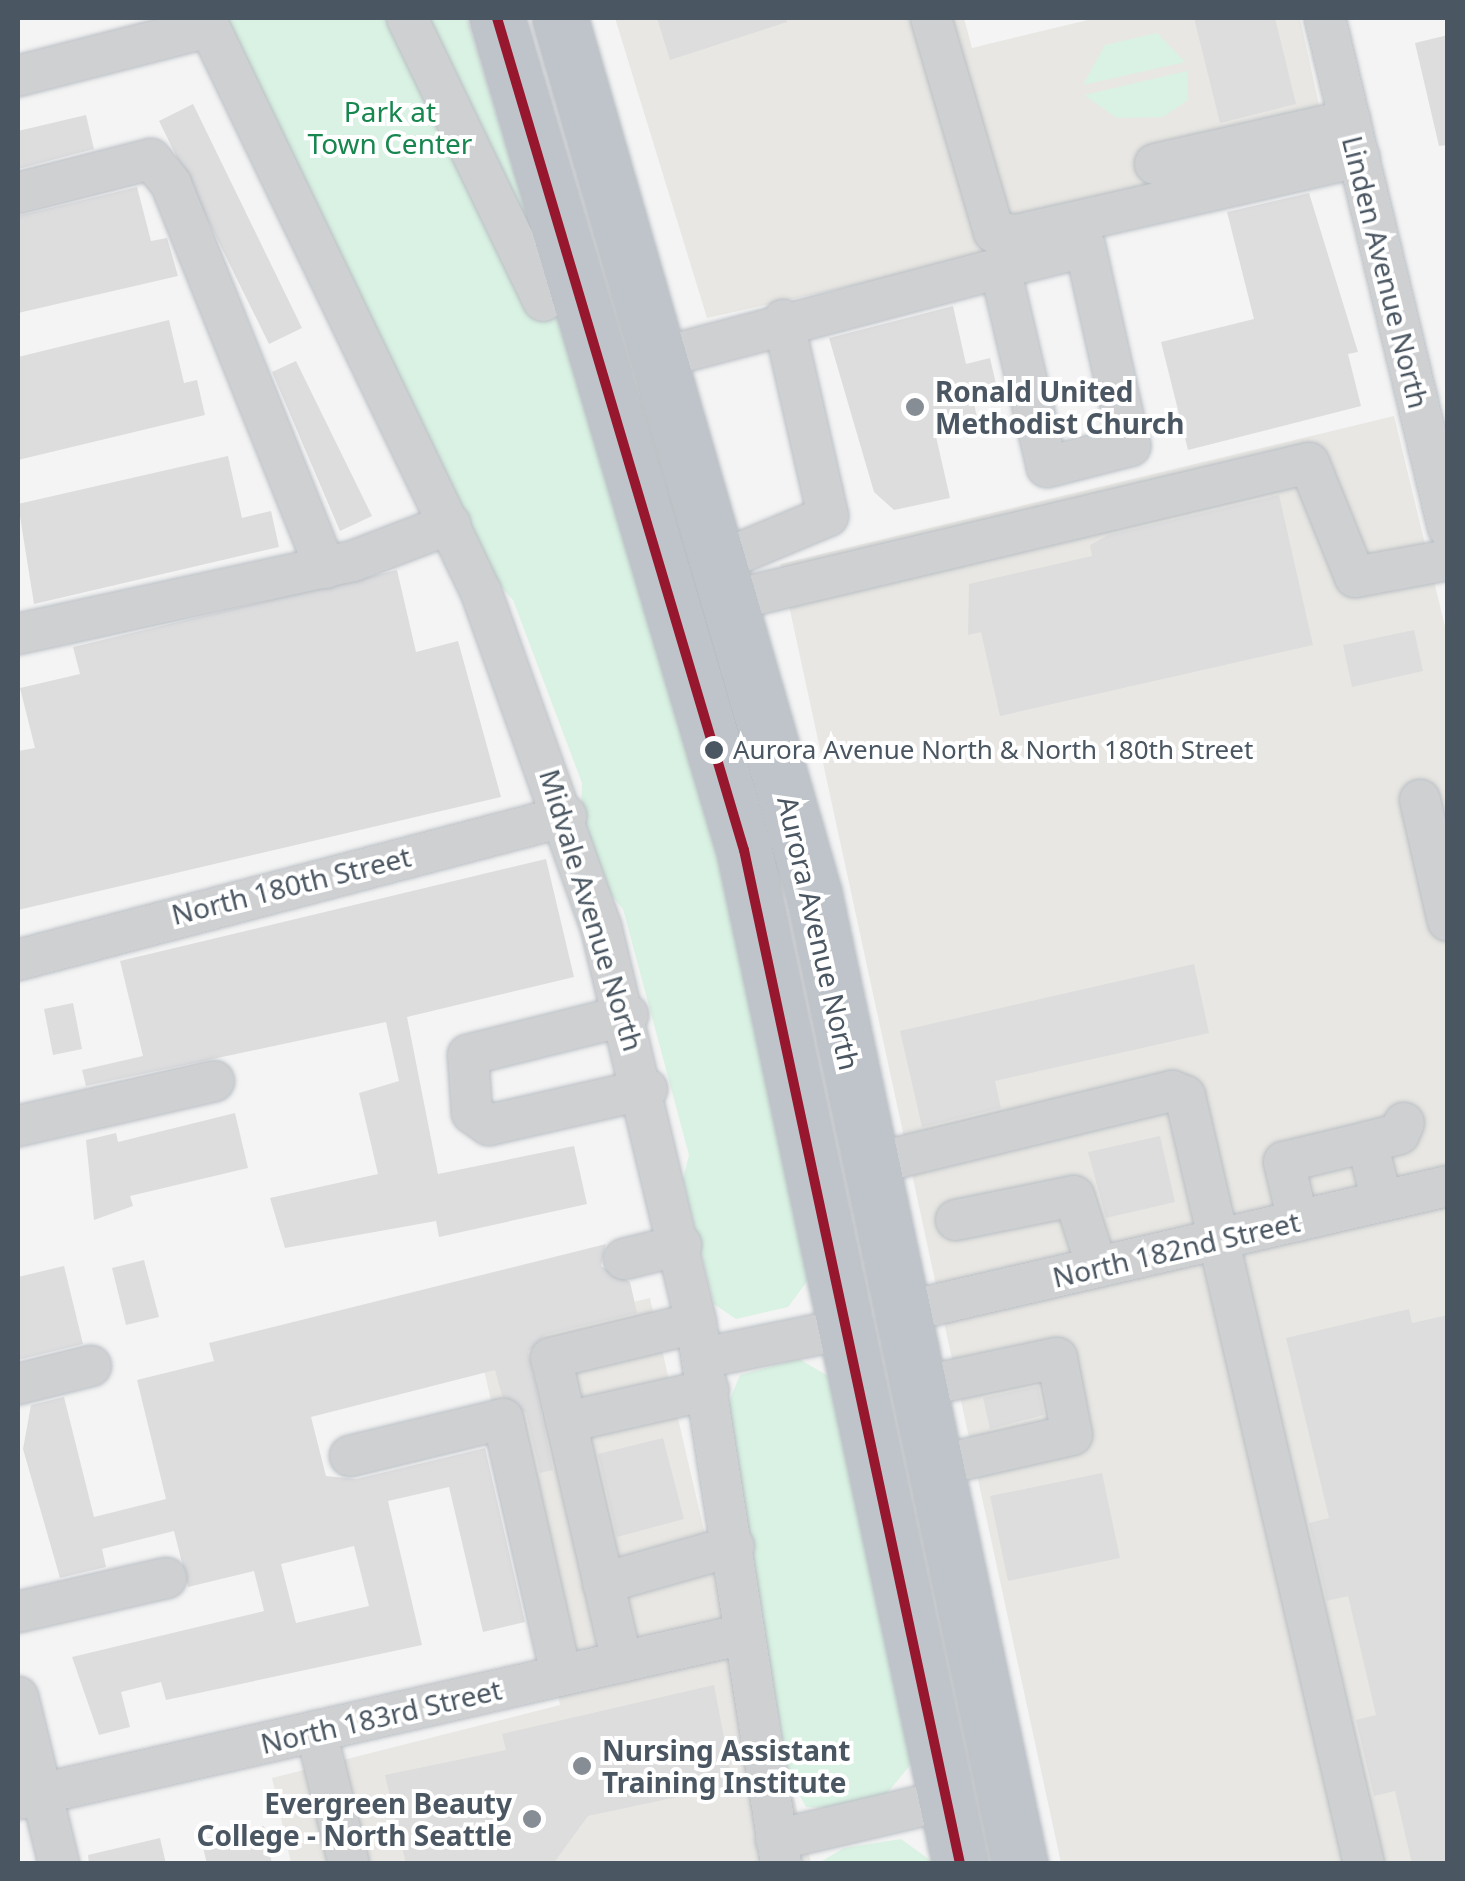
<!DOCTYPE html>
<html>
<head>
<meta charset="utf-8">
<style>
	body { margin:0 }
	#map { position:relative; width:1465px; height:1881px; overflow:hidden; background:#f4f4f4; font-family:"Noto Sans",sans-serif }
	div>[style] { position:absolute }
	.commercial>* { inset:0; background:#e8e7e3 }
	.green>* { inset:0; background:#d9f2e3 }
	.building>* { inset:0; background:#ddddde }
	.roads { filter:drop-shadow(0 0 2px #b9bec3) drop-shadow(0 0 2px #b9bec3) }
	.minor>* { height:40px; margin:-20px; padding:0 20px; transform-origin:20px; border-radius:20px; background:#ced0d2 }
	.highway>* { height:55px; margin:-27.5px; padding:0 27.5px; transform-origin:27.5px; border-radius:27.5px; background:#bec4c9 }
	.bus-1>* { height:10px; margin:-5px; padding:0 5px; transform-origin:5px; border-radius:5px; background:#96172e }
	.dots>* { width:28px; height:28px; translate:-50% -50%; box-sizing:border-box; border:5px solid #fff; border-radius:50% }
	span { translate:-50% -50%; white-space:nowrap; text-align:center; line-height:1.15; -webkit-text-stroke:8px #fff; paint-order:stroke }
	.bus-label { font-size:26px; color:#4a5661 }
	.left { translate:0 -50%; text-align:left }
	.park-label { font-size:28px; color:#17864f }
	.street-label { font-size:28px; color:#4a5661 }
	.poi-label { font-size:28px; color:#4a5661; font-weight:700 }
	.right { translate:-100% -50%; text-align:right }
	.frame { position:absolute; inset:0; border:20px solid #4a5661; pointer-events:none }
</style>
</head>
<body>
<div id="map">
	<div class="commercial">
		<div style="clip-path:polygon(615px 18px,964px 18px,972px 48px,1096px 18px,1300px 18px,1335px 178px,707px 318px)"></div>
		<div style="clip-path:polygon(1394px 416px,1448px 639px,1447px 1863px,1061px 1863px,780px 564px)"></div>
		<div style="clip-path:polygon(650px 1298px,720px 1599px,788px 1774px,811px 1863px,291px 1863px,272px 1778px,560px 1705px,477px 1339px)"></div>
	</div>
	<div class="green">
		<div style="clip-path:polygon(219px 18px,467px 18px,705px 795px,811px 1276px,788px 1307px,736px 1319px,714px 1304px,683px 1179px,689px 1155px,623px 909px,604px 887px,581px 819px,582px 783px,513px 600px,489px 573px)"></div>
		<div style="clip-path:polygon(1157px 33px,1185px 62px,1083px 85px,1105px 45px)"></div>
		<div style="clip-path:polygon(1187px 71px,1188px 100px,1163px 117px,1117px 118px,1084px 95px)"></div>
		<div style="clip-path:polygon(799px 1359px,830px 1377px,911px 1764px,884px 1797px,829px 1808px,806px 1807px,788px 1774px,727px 1406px,740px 1375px)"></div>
		<div style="clip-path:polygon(901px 1839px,934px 1863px,817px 1864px,844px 1848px)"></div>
	</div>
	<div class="building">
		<div style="clip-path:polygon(657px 18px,787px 18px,787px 22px,670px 60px)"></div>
		<div style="clip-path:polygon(1194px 18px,1275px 18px,1296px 104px,1220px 123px)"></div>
		<div style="clip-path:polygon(1448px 35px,1448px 145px,1439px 146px,1415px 43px)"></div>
		<div style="clip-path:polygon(193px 104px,302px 328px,269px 344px,159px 121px)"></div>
		<div style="clip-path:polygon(86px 115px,94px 149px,18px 169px,18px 131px)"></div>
		<div style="clip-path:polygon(137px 187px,151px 241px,167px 238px,178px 276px,18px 313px,18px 216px)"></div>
		<div style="clip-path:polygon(1309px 193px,1358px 352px,1348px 354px,1361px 406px,1188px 450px,1161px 342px,1254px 319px,1227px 212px)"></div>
		<div style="clip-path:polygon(953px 306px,966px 364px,990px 358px,996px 384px,971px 390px,978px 422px,935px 432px,950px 498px,894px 510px,874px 492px,829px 338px)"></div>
		<div style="clip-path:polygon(169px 320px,184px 383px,197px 380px,205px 415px,18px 460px,18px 357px)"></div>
		<div style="clip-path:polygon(296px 361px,372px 516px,340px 531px,272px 372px)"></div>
		<div style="clip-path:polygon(228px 456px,242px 518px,271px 511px,279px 547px,34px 604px,18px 504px)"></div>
		<div style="clip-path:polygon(1279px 495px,1313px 645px,1000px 716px,981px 632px,968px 635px,969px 584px,1092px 556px,1090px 545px,1108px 535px)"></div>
		<div style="clip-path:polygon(397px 570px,416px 652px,458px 641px,501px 797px,18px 910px,18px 751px,35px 748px,20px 688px,80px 674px,73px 647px)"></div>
		<div style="clip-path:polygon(1414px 630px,1423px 671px,1352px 687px,1343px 645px)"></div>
		<div style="clip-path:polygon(546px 859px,574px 977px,407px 1017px,438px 1174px,574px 1146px,587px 1204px,439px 1237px,436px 1221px,285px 1248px,270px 1198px,378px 1174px,359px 1093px,399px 1081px,386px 1022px,86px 1086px,82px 1070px,143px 1056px,120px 961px)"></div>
		<div style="clip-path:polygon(1194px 964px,1209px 1033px,995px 1081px,1001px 1108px,922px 1127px,900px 1031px)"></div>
		<div style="clip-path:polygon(73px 1003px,82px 1049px,53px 1055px,44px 1009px)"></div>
		<div style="clip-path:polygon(235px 1113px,248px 1168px,130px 1196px,133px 1206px,94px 1220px,86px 1140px,116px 1133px,118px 1142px)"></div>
		<div style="clip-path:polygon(1160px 1136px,1175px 1202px,1106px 1218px,1088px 1152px)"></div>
		<div style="clip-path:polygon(evenodd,606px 1244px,601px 1266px,630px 1282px,637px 1313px,545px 1335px,528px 1352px,553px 1470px,540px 1473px,526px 1413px,502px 1396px,495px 1370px,311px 1417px,326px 1476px,356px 1479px,485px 1448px,525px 1622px,483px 1632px,449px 1487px,388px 1501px,422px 1645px,166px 1700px,161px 1682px,121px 1692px,130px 1727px,99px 1735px,72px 1657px,264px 1611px,254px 1571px,188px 1587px,174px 1531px,102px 1549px,106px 1567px,60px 1578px,23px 1449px,31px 1405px,64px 1397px,94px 1517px,166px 1499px,137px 1380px,214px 1361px,209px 1343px,606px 1244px,354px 1546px,369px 1606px,296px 1623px,281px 1564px,354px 1546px)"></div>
		<div style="clip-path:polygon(144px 1260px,159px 1317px,126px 1325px,112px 1268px)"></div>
		<div style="clip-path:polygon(64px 1266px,83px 1344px,18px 1360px,18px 1277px)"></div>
		<div style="clip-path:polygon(1409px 1309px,1412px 1323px,1448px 1315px,1448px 1864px,1412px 1864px,1395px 1791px,1374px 1796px,1356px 1720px,1376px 1715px,1348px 1596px,1327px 1601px,1309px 1523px,1329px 1518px,1286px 1338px)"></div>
		<div style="clip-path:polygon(1038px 1386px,1044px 1415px,990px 1429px,983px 1398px)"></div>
		<div style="clip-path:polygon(663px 1438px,684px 1519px,617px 1537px,598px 1454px)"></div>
		<div style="clip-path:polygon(1102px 1473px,1120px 1558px,1008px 1581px,990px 1496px)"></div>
		<div style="clip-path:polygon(714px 1685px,733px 1785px,588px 1816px,553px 1864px,406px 1864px,385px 1775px,506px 1750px,502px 1734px)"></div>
		<div style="clip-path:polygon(264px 1826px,272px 1864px,207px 1864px,201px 1839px)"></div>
		<div style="clip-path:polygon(160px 1838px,166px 1864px,89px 1864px,88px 1855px)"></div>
	</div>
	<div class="roads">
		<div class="minor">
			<div style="left:205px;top:18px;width:637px;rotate:64.32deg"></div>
			<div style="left:481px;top:592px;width:356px;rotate:70.3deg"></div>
			<div style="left:601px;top:927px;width:407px;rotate:76.5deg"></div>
			<div style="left:696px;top:1323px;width:548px;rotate:81.07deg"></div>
			<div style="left:407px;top:18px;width:314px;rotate:64.3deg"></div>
			<div style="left:931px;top:18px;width:223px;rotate:73.6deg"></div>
			<div style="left:994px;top:232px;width:22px;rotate:8deg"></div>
			<div style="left:1016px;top:235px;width:352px;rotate:-12.8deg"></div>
			<div style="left:1325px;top:18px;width:524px;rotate:76.41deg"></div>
			<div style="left:18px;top:76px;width:197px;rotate:-14.4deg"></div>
			<div style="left:1155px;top:164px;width:200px;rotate:-12.7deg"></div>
			<div style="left:18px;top:193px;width:137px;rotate:-14.3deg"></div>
			<div style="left:151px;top:159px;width:32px;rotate:51deg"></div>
			<div style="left:171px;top:184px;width:414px;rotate:68.1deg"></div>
			<div style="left:656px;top:359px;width:356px;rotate:-14.8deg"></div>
			<div style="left:1000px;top:268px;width:204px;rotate:76.7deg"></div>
			<div style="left:1047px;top:467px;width:86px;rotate:-14.2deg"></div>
			<div style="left:1130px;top:446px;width:204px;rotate:-102.7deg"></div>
			<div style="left:1085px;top:247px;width:88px;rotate:166.1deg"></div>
			<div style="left:718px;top:562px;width:119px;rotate:-22.7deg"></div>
			<div style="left:828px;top:516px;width:201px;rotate:-102.9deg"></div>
			<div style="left:729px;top:601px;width:596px;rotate:-13.38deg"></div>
			<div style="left:1309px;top:463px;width:123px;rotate:68deg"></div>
			<div style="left:1355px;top:577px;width:95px;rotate:-10.4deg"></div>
			<div style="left:18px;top:634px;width:343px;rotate:-12.3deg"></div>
			<div style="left:353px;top:561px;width:104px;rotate:-20.9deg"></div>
			<div style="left:1420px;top:800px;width:124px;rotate:77deg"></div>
			<div style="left:18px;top:960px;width:567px;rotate:-14.72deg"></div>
			<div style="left:628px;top:1015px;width:165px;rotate:166deg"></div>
			<div style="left:468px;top:1055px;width:58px;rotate:86.1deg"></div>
			<div style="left:472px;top:1113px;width:21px;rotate:35deg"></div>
			<div style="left:489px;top:1125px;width:162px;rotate:-12.8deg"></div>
			<div style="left:18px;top:1126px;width:201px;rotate:-12.9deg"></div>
			<div style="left:872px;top:1164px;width:309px;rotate:-13.7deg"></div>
			<div style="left:1172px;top:1091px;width:14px;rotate:21deg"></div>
			<div style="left:1185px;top:1096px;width:789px;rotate:76.88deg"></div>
			<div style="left:1382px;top:1201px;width:61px;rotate:-104.3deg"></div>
			<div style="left:1367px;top:1142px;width:33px;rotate:-14deg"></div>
			<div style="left:1399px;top:1134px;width:12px;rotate:-66deg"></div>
			<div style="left:956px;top:1220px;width:120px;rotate:-11.5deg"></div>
			<div style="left:1074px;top:1196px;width:75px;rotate:72.1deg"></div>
			<div style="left:1298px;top:1221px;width:61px;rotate:-103.3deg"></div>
			<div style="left:1284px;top:1162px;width:85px;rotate:-13.5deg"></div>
			<div style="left:624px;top:1259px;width:59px;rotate:-13.8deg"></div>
			<div style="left:904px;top:1312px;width:558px;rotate:-13.04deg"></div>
			<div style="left:702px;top:1358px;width:151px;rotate:-11.5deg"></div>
			<div style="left:18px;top:1384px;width:75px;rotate:-13.9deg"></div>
			<div style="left:919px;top:1387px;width:141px;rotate:-11.9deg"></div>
			<div style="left:1057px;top:1358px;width:78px;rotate:79deg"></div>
			<div style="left:1072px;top:1435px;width:139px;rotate:167.2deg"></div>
			<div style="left:566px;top:1422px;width:146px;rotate:-12.7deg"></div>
			<div style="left:350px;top:1456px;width:157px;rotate:-13.6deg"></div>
			<div style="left:503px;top:1419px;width:262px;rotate:77.2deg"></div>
			<div style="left:603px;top:1583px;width:136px;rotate:-15.8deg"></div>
			<div style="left:18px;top:1612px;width:152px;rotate:-12.9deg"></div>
			<div style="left:622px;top:1662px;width:312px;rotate:-103.1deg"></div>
			<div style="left:551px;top:1358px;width:149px;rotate:-13.6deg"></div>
			<div style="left:18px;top:1697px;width:172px;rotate:76.2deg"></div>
			<div style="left:316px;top:1731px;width:137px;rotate:76.1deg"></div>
			<div style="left:18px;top:1799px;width:745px;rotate:-12.8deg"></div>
			<div style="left:776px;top:1840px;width:175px;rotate:-13.2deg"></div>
		</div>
		<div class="highway">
			<div style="left:497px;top:18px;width:868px;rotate:73.47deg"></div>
			<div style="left:744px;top:850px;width:1037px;rotate:77.97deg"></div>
			<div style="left:560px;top:18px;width:912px;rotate:73.83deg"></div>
			<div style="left:814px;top:894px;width:992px;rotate:78.01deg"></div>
		</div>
	</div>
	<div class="bus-1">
		<div style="left:497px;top:18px;width:868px;rotate:73.47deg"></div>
		<div style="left:744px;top:850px;width:1037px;rotate:77.97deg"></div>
	</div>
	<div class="dots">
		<div style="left:915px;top:407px;background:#868d94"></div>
		<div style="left:714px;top:750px;background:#4a5661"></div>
		<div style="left:582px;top:1766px;background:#868d94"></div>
		<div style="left:532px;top:1819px;background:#868d94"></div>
	</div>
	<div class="bus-label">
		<span class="left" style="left:733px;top:750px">Aurora Avenue North &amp; North 180th Street</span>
	</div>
	<div class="park-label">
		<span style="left:390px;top:127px">Park at<br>Town Center</span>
	</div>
	<div class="street-label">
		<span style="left:1386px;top:272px;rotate:76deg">Linden Avenue North</span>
		<span style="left:291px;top:885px;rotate:-14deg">North 180th Street</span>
		<span style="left:592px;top:910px;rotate:73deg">Midvale Avenue North</span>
		<span style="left:819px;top:933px;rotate:77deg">Aurora Avenue North</span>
		<span style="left:1176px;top:1249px;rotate:-13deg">North 182nd Street</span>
		<span style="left:381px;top:1716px;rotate:-13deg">North 183rd Street</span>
	</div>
	<div class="poi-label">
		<span class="left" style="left:935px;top:407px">Ronald United<br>Methodist Church</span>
		<span class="left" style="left:602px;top:1766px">Nursing Assistant<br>Training Institute</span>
		<span class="right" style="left:512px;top:1819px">Evergreen Beauty<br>College - North Seattle</span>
	</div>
	<div class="frame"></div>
</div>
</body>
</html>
